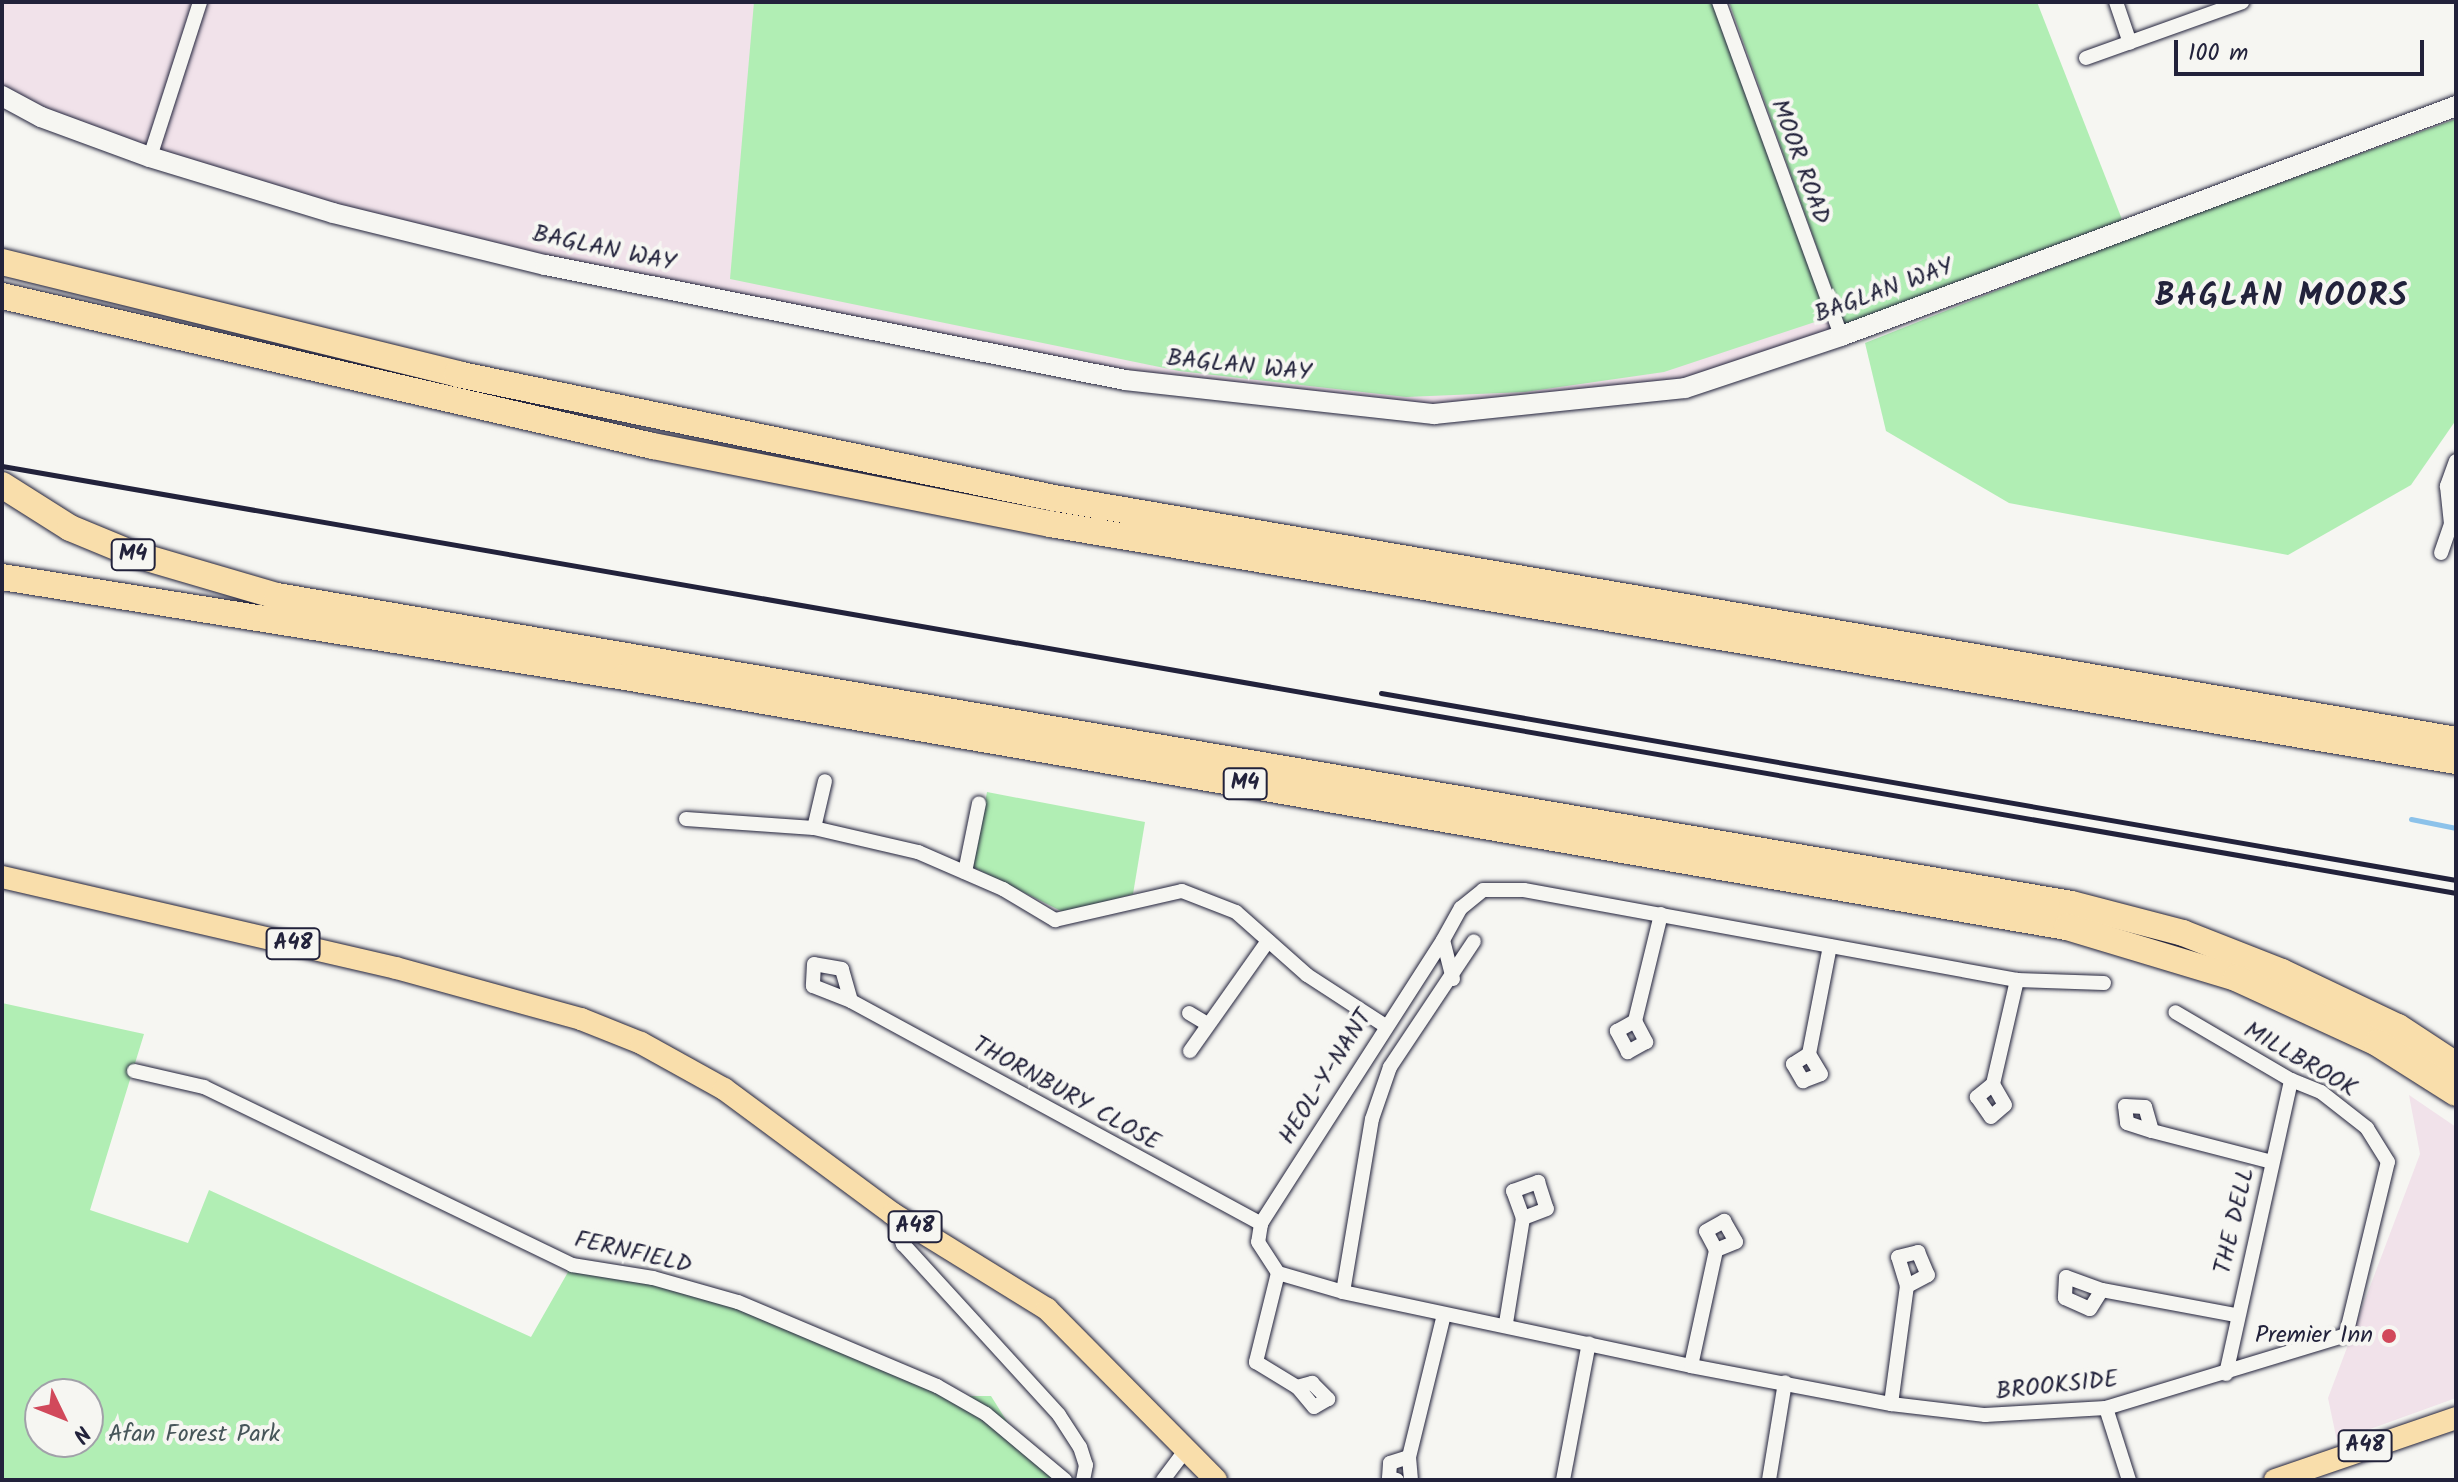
<!DOCTYPE html>
<html>
<head>
<meta charset="utf-8">
<style>
	body { margin:0 }
	#map { position:relative; width:2458px; height:1482px; overflow:hidden; background:#f6f6f2; font-family:Kalam,sans-serif }
	div>[style] { position:absolute }
	.built>* { inset:0; background:#f1e2ea }
	.green>* { inset:0; background:#b1eeb4 }
	.stream>* { height:5px; margin:-2.5px; padding:0 2.5px; transform-origin:2.5px; border-radius:2.5px; background:#8cc2ea }
	.roads { filter:drop-shadow(0 0 2px #22223b) drop-shadow(0 0 2px #22223b) }
	.street>* { height:14px; margin:-7px; padding:0 7px; transform-origin:7px; border-radius:7px; background:#f6f6f2 }
	.secondary>* { height:20px; margin:-10px; padding:0 10px; transform-origin:10px; border-radius:10px; background:#f6f6f2 }
	.primary>* { height:22px; margin:-11px; padding:0 11px; transform-origin:11px; border-radius:11px; background:#f9deab }
	.highway>* { height:26px; margin:-13px; padding:0 13px; transform-origin:13px; border-radius:13px; background:#f9deab }
	.rail>* { height:5px; margin:-2.5px; padding:0 2.5px; transform-origin:2.5px; border-radius:2.5px; background:#22223b }
	.dots>* { width:22px; height:22px; translate:-50% -50%; box-sizing:border-box; border:4px solid #f6f6f2; border-radius:50% }
	span { translate:-50% -50%; white-space:nowrap; text-align:center; line-height:1.15; -webkit-text-stroke:8px #f6f6f2; paint-order:stroke }
	.shield-label span { padding:2px 6px; background:#f6f6f2; border:2px solid; border-radius:6px; -webkit-text-stroke-width:0 }
	.shield-label { font-size:22px; color:#22223b; font-weight:700 }
	.street-label { font-size:24px; color:#22223b }
	.poi-label { font-size:24px; color:#22223b }
	.right { translate:-100% -50%; text-align:right }
	.park-label { font-size:24px; color:#465559 }
	.district-label { font-size:32px; color:#22223b; font-weight:700; letter-spacing:2px }
	.frame { position:absolute; inset:0; border:4px solid #22223b; pointer-events:none }
	.north { position:absolute; left:24px; top:1378px; width:80px; height:80px; box-sizing:border-box; background:#f6f6f2; border:2px solid #a1a1a9; border-radius:50%; rotate:133deg; font-size:22px; font-weight:700; line-height:32px; text-align:center; color:#22223b }
	.north::after { content:''; display:block; margin:auto; width:28px; height:36px; background:#d1495b; clip-path:polygon(50% 0,100% 100%,50% 72%,0 100%) }
	.scale { position:absolute; left:2174px; top:40px; width:250px; height:36px; box-sizing:border-box; border:4px solid #22223b; border-top:0; padding-left:10px; font-size:24px; line-height:28px; white-space:nowrap; color:#22223b; -webkit-text-stroke:6px #f6f6f2; paint-order:stroke }
</style>
</head>
<body>
<div id="map">
	<div class="built">
		<div style="clip-path:polygon(2px 2px,1718px 2px,1841px 336px,1685px 388px,1434px 414px,1125px 380px,333px 213px,2px 96px)"></div>
		<div style="clip-path:polygon(2409px 1095px,2456px 1127px,2456px 1398px,2337px 1441px,2328px 1398px,2420px 1154px)"></div>
	</div>
	<div class="green">
		<div style="clip-path:polygon(754px 2px,1718px 2px,1833px 316px,1664px 372px,1525px 392px,1406px 397px,1179px 371px,730px 279px)"></div>
		<div style="clip-path:polygon(1729px 2px,2037px 2px,2123px 222px,1846px 328px)"></div>
		<div style="clip-path:polygon(2456px 119px,2456px 420px,2411px 485px,2288px 555px,2009px 503px,1886px 431px,1865px 343px,2129px 238px)"></div>
		<div style="clip-path:polygon(987px 792px,1145px 822px,1133px 894px,1065px 913px,973px 867px)"></div>
		<div style="clip-path:polygon(evenodd,2px 1003px,144px 1034px,90px 1210px,188px 1243px,209px 1190px,531px 1337px,572px 1265px,653px 1278px,786px 1320px,947px 1396px,991px 1396px,1023px 1447px,1055px 1480px,2px 1480px,2px 1003px,40px 1394px,88px 1394px,88px 1442px,40px 1442px,40px 1394px)"></div>
	</div>
	<div class="stream">
		<div style="left:2411px;top:819px;width:46px;rotate:11.3deg"></div>
	</div>
	<div class="roads">
		<div class="street">
			<div style="left:1719px;top:2px;width:356px;rotate:69.9deg"></div>
			<div style="left:2116px;top:2px;width:43px;rotate:71.1deg"></div>
			<div style="left:2086px;top:58px;width:166px;rotate:-19.7deg"></div>
			<div style="left:150px;top:157px;width:163px;rotate:-72.1deg"></div>
			<div style="left:2456px;top:461px;width:27px;rotate:110deg"></div>
			<div style="left:2447px;top:486px;width:38px;rotate:84deg"></div>
			<div style="left:2451px;top:524px;width:6px;rotate:31deg"></div>
			<div style="left:2441px;top:553px;width:31px;rotate:-71deg"></div>
			<div style="left:686px;top:819px;width:128px;rotate:4deg"></div>
			<div style="left:814px;top:828px;width:107px;rotate:13deg"></div>
			<div style="left:918px;top:852px;width:93px;rotate:23.5deg"></div>
			<div style="left:1003px;top:889px;width:61px;rotate:30.8deg"></div>
			<div style="left:1055px;top:920px;width:130px;rotate:-12.9deg"></div>
			<div style="left:1182px;top:891px;width:58px;rotate:21.3deg"></div>
			<div style="left:1236px;top:912px;width:95px;rotate:41.6deg"></div>
			<div style="left:1307px;top:975px;width:92px;rotate:33deg"></div>
			<div style="left:814px;top:828px;width:48px;rotate:-76.8deg"></div>
			<div style="left:965px;top:872px;width:70px;rotate:-78.5deg"></div>
			<div style="left:1443px;top:940px;width:337px;rotate:122.7deg"></div>
			<div style="left:1261px;top:1224px;width:18px;rotate:99deg"></div>
			<div style="left:1258px;top:1242px;width:37px;rotate:57deg"></div>
			<div style="left:1278px;top:1273px;width:68px;rotate:16.3deg"></div>
			<div style="left:1343px;top:1292px;width:356px;rotate:12deg"></div>
			<div style="left:1691px;top:1366px;width:204px;rotate:10.8deg"></div>
			<div style="left:1891px;top:1404px;width:95px;rotate:6.7deg"></div>
			<div style="left:1985px;top:1415px;width:121px;rotate:-3.3deg"></div>
			<div style="left:2106px;top:1408px;width:251px;rotate:-16.9deg"></div>
			<div style="left:2346px;top:1335px;width:178px;rotate:-76.4deg"></div>
			<div style="left:2388px;top:1162px;width:40px;rotate:-122deg"></div>
			<div style="left:2367px;top:1128px;width:58px;rotate:-142deg"></div>
			<div style="left:2321px;top:1092px;width:32px;rotate:-158deg"></div>
			<div style="left:2291px;top:1080px;width:134px;rotate:-149.6deg"></div>
			<div style="left:1453px;top:979px;width:40px;rotate:-104.4deg"></div>
			<div style="left:1443px;top:940px;width:37px;rotate:-61deg"></div>
			<div style="left:1461px;top:908px;width:28px;rotate:-39deg"></div>
			<div style="left:1483px;top:890px;width:41px"></div>
			<div style="left:1524px;top:890px;width:501px;rotate:10.35deg"></div>
			<div style="left:2017px;top:980px;width:87px;rotate:2deg"></div>
			<div style="left:851px;top:1001px;width:33px;rotate:-106deg"></div>
			<div style="left:842px;top:969px;width:28px;rotate:-170deg"></div>
			<div style="left:814px;top:964px;width:22px;rotate:93deg"></div>
			<div style="left:813px;top:986px;width:41px;rotate:21.5deg"></div>
			<div style="left:851px;top:1001px;width:467px;rotate:28.5deg"></div>
			<div style="left:1189px;top:1013px;width:21px;rotate:31deg"></div>
			<div style="left:1635px;top:1021px;width:24px;rotate:62deg"></div>
			<div style="left:1646px;top:1042px;width:21px;rotate:151deg"></div>
			<div style="left:1628px;top:1052px;width:24px;rotate:-118deg"></div>
			<div style="left:1617px;top:1031px;width:21px;rotate:-29deg"></div>
			<div style="left:1635px;top:1021px;width:110px;rotate:-76.3deg"></div>
			<div style="left:1190px;top:1051px;width:135px;rotate:-54.7deg"></div>
			<div style="left:1809px;top:1054px;width:19px;rotate:148deg"></div>
			<div style="left:1793px;top:1064px;width:20px;rotate:60deg"></div>
			<div style="left:1803px;top:1081px;width:19px;rotate:-21deg"></div>
			<div style="left:1821px;top:1074px;width:23px;rotate:-121deg"></div>
			<div style="left:1809px;top:1054px;width:110px;rotate:-79deg"></div>
			<div style="left:134px;top:1071px;width:72px;rotate:12.9deg"></div>
			<div style="left:204px;top:1087px;width:409px;rotate:25.8deg"></div>
			<div style="left:572px;top:1265px;width:82px;rotate:9.1deg"></div>
			<div style="left:653px;top:1278px;width:88px;rotate:15.8deg"></div>
			<div style="left:738px;top:1302px;width:216px;rotate:22.9deg"></div>
			<div style="left:937px;top:1386px;width:56px;rotate:29.7deg"></div>
			<div style="left:986px;top:1414px;width:103px;rotate:39.9deg"></div>
			<div style="left:1993px;top:1084px;width:21px;rotate:141deg"></div>
			<div style="left:1977px;top:1097px;width:24px;rotate:55deg"></div>
			<div style="left:1991px;top:1117px;width:18px;rotate:-41deg"></div>
			<div style="left:2005px;top:1105px;width:24px;rotate:-120deg"></div>
			<div style="left:1993px;top:1084px;width:107px;rotate:-77deg"></div>
			<div style="left:2152px;top:1131px;width:25px;rotate:-106deg"></div>
			<div style="left:2145px;top:1107px;width:20px;rotate:-177deg"></div>
			<div style="left:2125px;top:1106px;width:17px;rotate:83deg"></div>
			<div style="left:2127px;top:1123px;width:26px;rotate:18deg"></div>
			<div style="left:2152px;top:1131px;width:124px;rotate:14.5deg"></div>
			<div style="left:893px;top:1214px;width:32px;rotate:72deg"></div>
			<div style="left:903px;top:1244px;width:231px;rotate:47.6deg"></div>
			<div style="left:1059px;top:1415px;width:38px;rotate:57deg"></div>
			<div style="left:1080px;top:1447px;width:19px;rotate:72deg"></div>
			<div style="left:1086px;top:1465px;width:15px;rotate:101deg"></div>
			<div style="left:1278px;top:1273px;width:92px;rotate:103.9deg"></div>
			<div style="left:1256px;top:1362px;width:48px;rotate:31.4deg"></div>
			<div style="left:1297px;top:1387px;width:16px;rotate:-15deg"></div>
			<div style="left:1312px;top:1383px;width:23px;rotate:45deg"></div>
			<div style="left:1328px;top:1399px;width:16px;rotate:150deg"></div>
			<div style="left:1314px;top:1407px;width:26px;rotate:-130deg"></div>
			<div style="left:2102px;top:1290px;width:38px;rotate:-160deg"></div>
			<div style="left:2066px;top:1277px;width:21px;rotate:93deg"></div>
			<div style="left:2065px;top:1298px;width:27px;rotate:24deg"></div>
			<div style="left:2090px;top:1309px;width:22px;rotate:-58deg"></div>
			<div style="left:2102px;top:1290px;width:135px;rotate:10.6deg"></div>
			<div style="left:1343px;top:1292px;width:175px;rotate:-80.5deg"></div>
			<div style="left:1372px;top:1119px;width:55px;rotate:-70.9deg"></div>
			<div style="left:1390px;top:1067px;width:151px;rotate:-56.3deg"></div>
			<div style="left:1506px;top:1323px;width:106px;rotate:-80.8deg"></div>
			<div style="left:1523px;top:1218px;width:29px;rotate:-110deg"></div>
			<div style="left:1513px;top:1191px;width:27px;rotate:-20deg"></div>
			<div style="left:1538px;top:1182px;width:28px;rotate:72deg"></div>
			<div style="left:1547px;top:1209px;width:26px;rotate:159deg"></div>
			<div style="left:1691px;top:1366px;width:119px;rotate:-77.8deg"></div>
			<div style="left:1716px;top:1250px;width:21px;rotate:-118deg"></div>
			<div style="left:1706px;top:1231px;width:21px;rotate:-29deg"></div>
			<div style="left:1724px;top:1221px;width:24px;rotate:60deg"></div>
			<div style="left:1736px;top:1242px;width:22px;rotate:158deg"></div>
			<div style="left:2226px;top:1374px;width:301px;rotate:-77.5deg"></div>
			<div style="left:1891px;top:1404px;width:119px;rotate:-82.3deg"></div>
			<div style="left:1907px;top:1286px;width:30px;rotate:-107deg"></div>
			<div style="left:1898px;top:1257px;width:21px;rotate:-14deg"></div>
			<div style="left:1918px;top:1252px;width:25px;rotate:67deg"></div>
			<div style="left:1928px;top:1275px;width:24px;rotate:152deg"></div>
			<div style="left:2106px;top:1408px;width:76px;rotate:72.3deg"></div>
			<div style="left:1163px;top:1480px;width:39px;rotate:-53deg"></div>
			<div style="left:1397px;top:1480px;width:8px;rotate:-166deg"></div>
			<div style="left:1389px;top:1478px;width:15px;rotate:-86deg"></div>
			<div style="left:1390px;top:1463px;width:20px;rotate:-18deg"></div>
			<div style="left:1411px;top:1480px;width:23px;rotate:-95deg"></div>
			<div style="left:1409px;top:1457px;width:147px;rotate:-76.2deg"></div>
			<div style="left:1563px;top:1480px;width:139px;rotate:-79.3deg"></div>
			<div style="left:1769px;top:1480px;width:99px;rotate:-80.7deg"></div>
		</div>
		<div class="secondary">
			<div style="left:2px;top:96px;width:44px;rotate:28.3deg"></div>
			<div style="left:41px;top:117px;width:116px;rotate:20.2deg"></div>
			<div style="left:150px;top:157px;width:191px;rotate:17deg"></div>
			<div style="left:333px;top:213px;width:218px;rotate:13.8deg"></div>
			<div style="left:545px;top:265px;width:591px;rotate:11.21deg"></div>
			<div style="left:1125px;top:380px;width:311px;rotate:6.3deg"></div>
			<div style="left:1434px;top:414px;width:252px;rotate:-5.9deg"></div>
			<div style="left:1685px;top:388px;width:164px;rotate:-18.4deg"></div>
			<div style="left:1841px;top:336px;width:657px;rotate:-20.5deg"></div>
		</div>
		<div class="primary">
			<div style="left:2px;top:877px;width:404px;rotate:13deg"></div>
			<div style="left:396px;top:968px;width:192px;rotate:15.4deg"></div>
			<div style="left:581px;top:1019px;width:65px;rotate:21.8deg"></div>
			<div style="left:641px;top:1043px;width:95px;rotate:29deg"></div>
			<div style="left:724px;top:1089px;width:210px;rotate:36.5deg"></div>
			<div style="left:893px;top:1214px;width:181px;rotate:31.7deg"></div>
			<div style="left:1047px;top:1309px;width:240px;rotate:45.3deg"></div>
			<div style="left:2275px;top:1480px;width:191px;rotate:-18.9deg"></div>
		</div>
		<div class="highway">
			<div style="left:2px;top:262px;width:469px;rotate:13.8deg"></div>
			<div style="left:457px;top:374px;width:610px;rotate:11.73deg"></div>
			<div style="left:1054px;top:498px;width:1423px;rotate:9.79deg"></div>
			<div style="left:2px;top:296px;width:668px;rotate:12.98deg"></div>
			<div style="left:653px;top:446px;width:405px;rotate:11.1deg"></div>
			<div style="left:1050px;top:524px;width:1426px;rotate:9.57deg"></div>
			<div style="left:2px;top:485px;width:80px;rotate:32.3deg"></div>
			<div style="left:70px;top:528px;width:68px;rotate:22.4deg"></div>
			<div style="left:133px;top:554px;width:150px;rotate:16.3deg"></div>
			<div style="left:277px;top:596px;width:1821px;rotate:9.74deg"></div>
			<div style="left:2072px;top:904px;width:115px;rotate:14.6deg"></div>
			<div style="left:2183px;top:933px;width:106px;rotate:21.5deg"></div>
			<div style="left:2282px;top:972px;width:128px;rotate:25.4deg"></div>
			<div style="left:2398px;top:1027px;width:69px;rotate:33.2deg"></div>
			<div style="left:2px;top:577px;width:631px;rotate:9.12deg"></div>
			<div style="left:625px;top:677px;width:1464px;rotate:9.84deg"></div>
			<div style="left:2067px;top:927px;width:177px;rotate:16.8deg"></div>
			<div style="left:2236px;top:978px;width:155px;rotate:24.7deg"></div>
			<div style="left:2377px;top:1043px;width:93px;rotate:32.3deg"></div>
		</div>
	</div>
	<div class="rail">
		<div style="left:2px;top:466px;width:2491px;rotate:9.87deg"></div>
		<div style="left:1381px;top:693px;width:1091px;rotate:9.87deg"></div>
	</div>
	<div class="dots">
		<div style="left:2389px;top:1336px;background:#d1495b"></div>
	</div>
	<div class="shield-label">
		<span style="left:133px;top:555px">M4</span>
		<span style="left:1245px;top:784px">M4</span>
		<span style="left:293px;top:944px">A48</span>
		<span style="left:915px;top:1227px">A48</span>
		<span style="left:2365px;top:1446px">A48</span>
	</div>
	<div class="street-label">
		<span style="left:1800px;top:162px;rotate:70deg">MOOR ROAD</span>
		<span style="left:604px;top:249px;rotate:12deg">BAGLAN WAY</span>
		<span style="left:1884px;top:291px;rotate:-20deg">BAGLAN WAY</span>
		<span style="left:1239px;top:366px;rotate:6deg">BAGLAN WAY</span>
		<span style="left:2300px;top:1060px;rotate:30deg">MILLBROOK</span>
		<span style="left:1326px;top:1077px;rotate:-58deg">HEOL-Y-NANT</span>
		<span style="left:1066px;top:1094px;rotate:29deg">THORNBURY CLOSE</span>
		<span style="left:2235px;top:1221px;rotate:-77deg">THE DELL</span>
		<span style="left:633px;top:1253px;rotate:13deg">FERNFIELD</span>
		<span style="left:2057px;top:1386px;rotate:-6deg">BROOKSIDE</span>
	</div>
	<div class="poi-label">
		<span class="right" style="left:2373px;top:1336px">Premier Inn</span>
	</div>
	<div class="park-label">
		<span style="left:194px;top:1435px">Afan Forest Park</span>
	</div>
	<div class="district-label">
		<span style="left:2282px;top:297px">BAGLAN MOORS</span>
	</div>
	<div class="frame"></div>
	<div class="north">N</div>
	<div class="scale">100 m</div>
</div>
</body>
</html>
